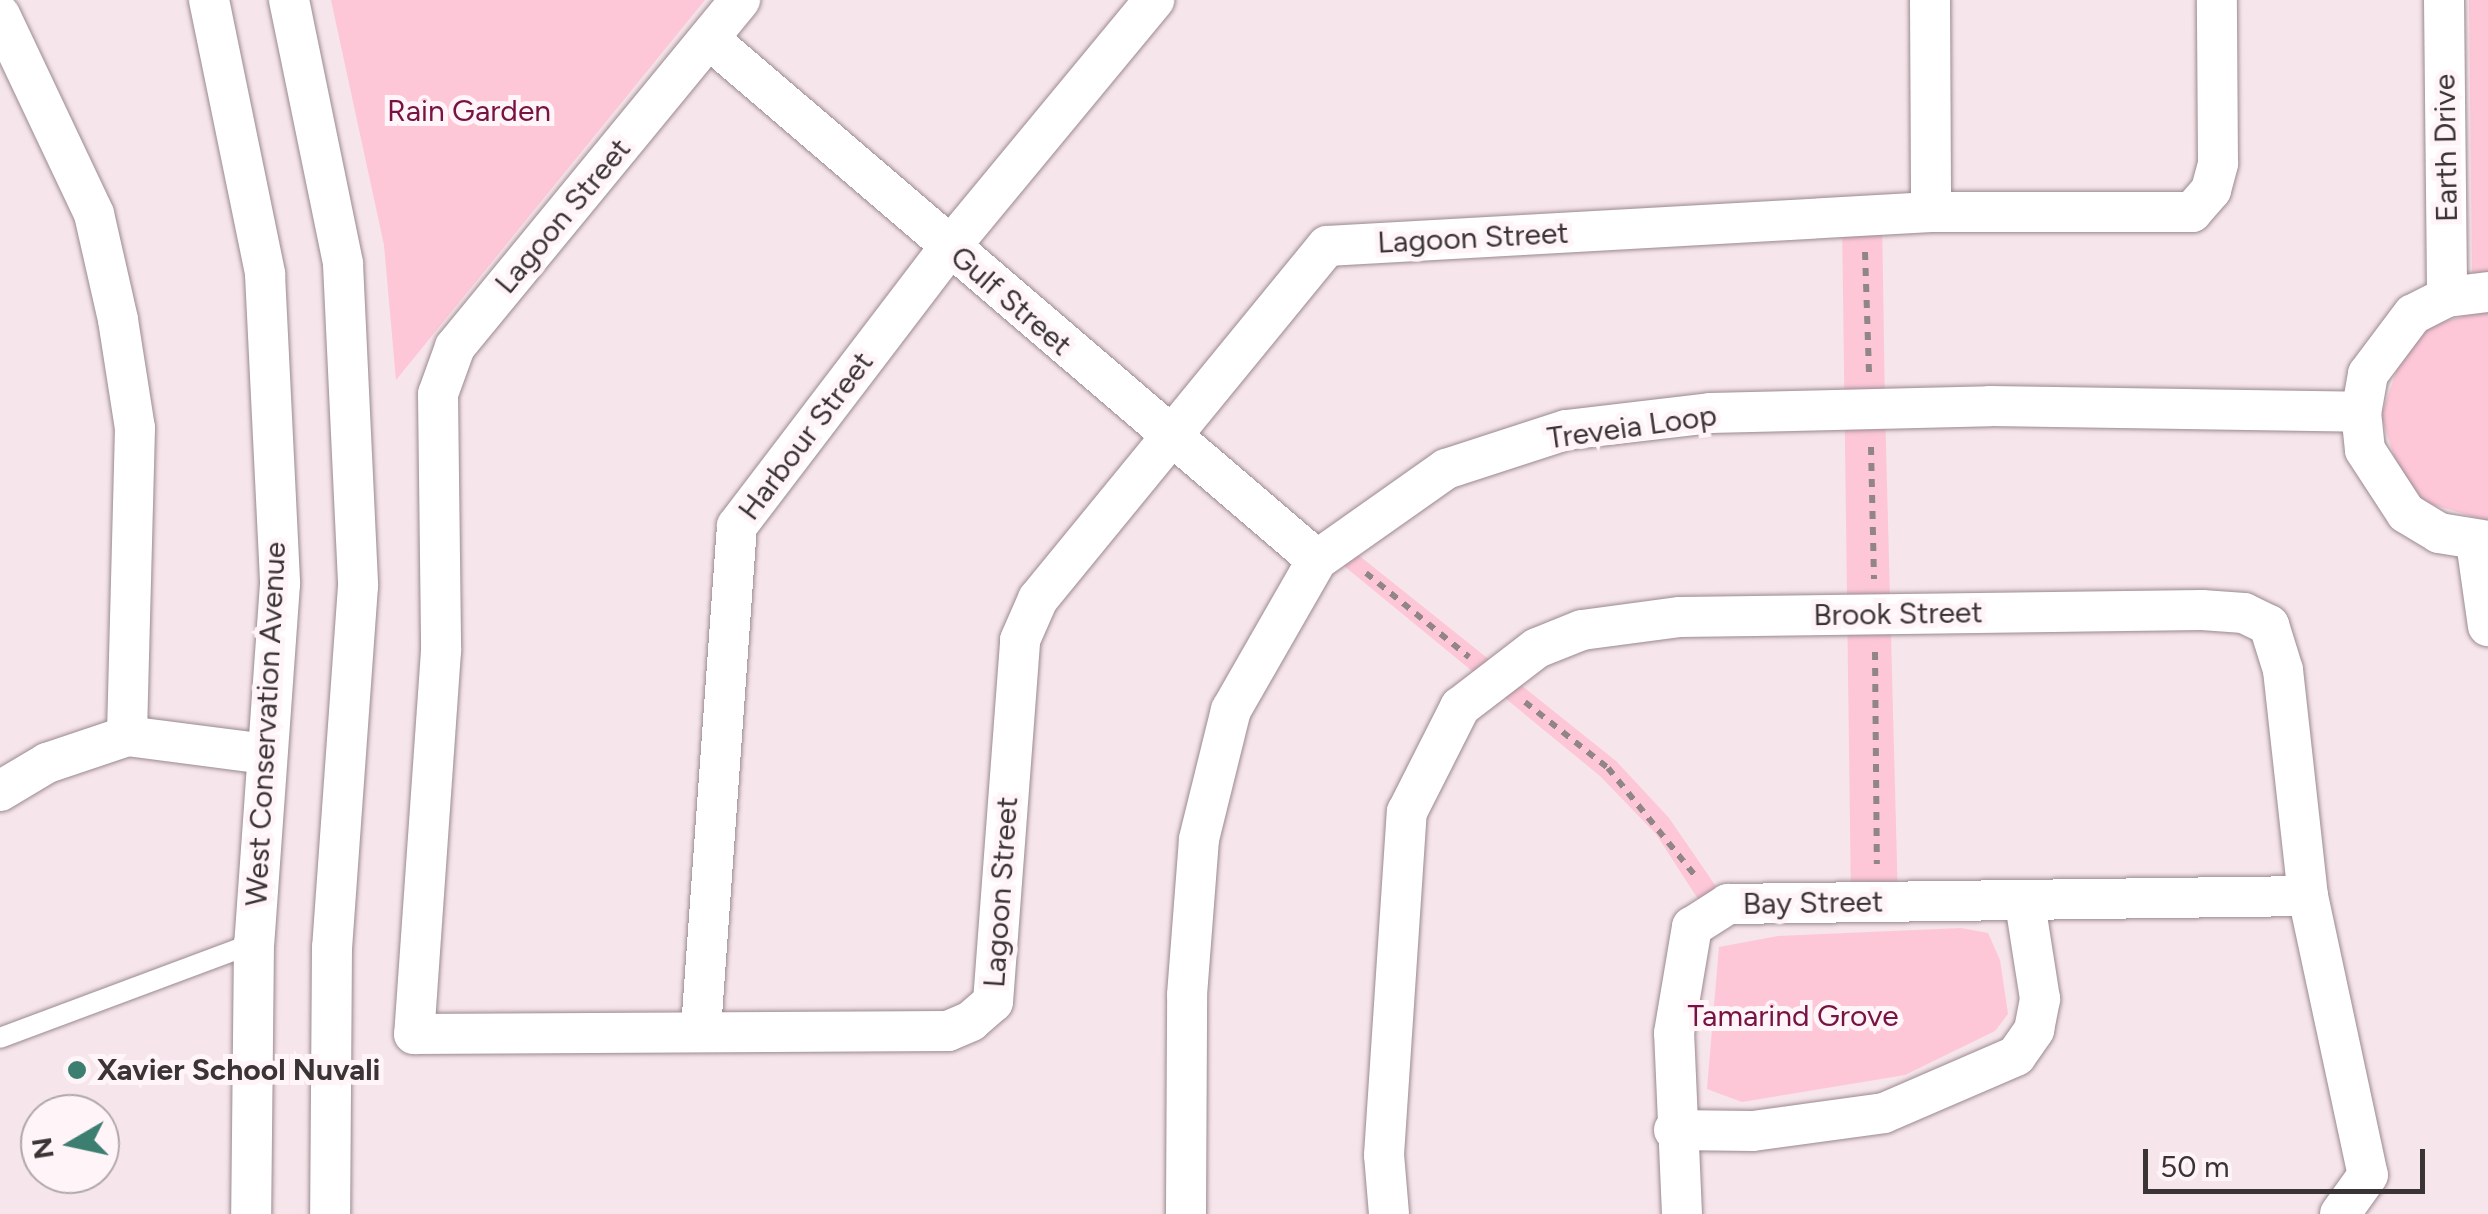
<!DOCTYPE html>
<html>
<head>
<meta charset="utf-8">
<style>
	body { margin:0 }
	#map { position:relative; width:2488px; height:1214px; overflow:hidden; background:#f6e5ea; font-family:Figtree,sans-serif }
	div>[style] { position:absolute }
	.green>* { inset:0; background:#fdc7d8 }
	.path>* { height:6px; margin-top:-3px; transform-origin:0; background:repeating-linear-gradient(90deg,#918588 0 8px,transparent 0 16px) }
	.roads { filter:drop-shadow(0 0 2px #9a8a8f) drop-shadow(0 0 2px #9a8a8f) }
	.lane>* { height:20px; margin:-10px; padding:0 10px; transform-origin:10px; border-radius:10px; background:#fff }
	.street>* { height:40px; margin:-20px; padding:0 20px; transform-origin:20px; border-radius:20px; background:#fff }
	.dots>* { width:28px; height:28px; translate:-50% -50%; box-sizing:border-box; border:5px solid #fff4f7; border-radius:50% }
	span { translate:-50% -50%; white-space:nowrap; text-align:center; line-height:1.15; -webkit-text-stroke:10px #fff4f7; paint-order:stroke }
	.park-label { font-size:30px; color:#771342 }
	.street-label { font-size:30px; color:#3a3435 }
	.poi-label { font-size:30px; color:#3a3435; font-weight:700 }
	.left { translate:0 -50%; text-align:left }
	.north { position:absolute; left:20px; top:1094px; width:100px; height:100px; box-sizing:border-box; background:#fff4f7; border:2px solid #b0a7a9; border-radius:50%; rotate:261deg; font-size:28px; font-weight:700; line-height:40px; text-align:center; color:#3a3435 }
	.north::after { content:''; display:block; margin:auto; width:35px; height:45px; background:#3c7f71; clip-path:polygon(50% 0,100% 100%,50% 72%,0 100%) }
	.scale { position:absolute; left:2143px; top:1149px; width:282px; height:45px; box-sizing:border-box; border:5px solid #3a3435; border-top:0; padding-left:12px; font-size:30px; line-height:35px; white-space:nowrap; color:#3a3435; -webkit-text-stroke:8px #fff4f7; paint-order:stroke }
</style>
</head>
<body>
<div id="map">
	<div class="green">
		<div style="clip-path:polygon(331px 0,705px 0,396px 380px,384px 245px)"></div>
		<div style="clip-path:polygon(2469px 0,2488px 0,2488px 282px,2472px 272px)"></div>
		<div style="clip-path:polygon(1882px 215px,1885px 408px,1898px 902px,1851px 900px,1842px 217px)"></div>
		<div style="clip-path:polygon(2488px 310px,2488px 521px,2427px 503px,2402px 480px,2381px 416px,2404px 349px,2430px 325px)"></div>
		<div style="clip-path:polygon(1342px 542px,1616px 761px,1669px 818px,1728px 904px,1709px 916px,1656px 834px,1600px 776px,1327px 552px)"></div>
		<div style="clip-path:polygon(1961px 928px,1988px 933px,2000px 960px,2008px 1014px,1995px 1031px,1905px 1075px,1742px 1102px,1707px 1089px,1719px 947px,1778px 936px)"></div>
	</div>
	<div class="path">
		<div style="left:1865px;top:252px;width:122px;rotate:88.1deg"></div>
		<div style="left:1871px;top:447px;width:132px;rotate:88.7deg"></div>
		<div style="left:1366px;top:573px;width:133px;rotate:39.2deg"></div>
		<div style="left:1875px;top:652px;width:212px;rotate:89.5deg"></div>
		<div style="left:1525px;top:702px;width:106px;rotate:38.5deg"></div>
		<div style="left:1608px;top:768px;width:141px;rotate:51deg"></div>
	</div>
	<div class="roads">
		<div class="lane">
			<div style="left:0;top:1038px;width:271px;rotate:-20.5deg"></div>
		</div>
		<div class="street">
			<div style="left:209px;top:0;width:280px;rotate:78.4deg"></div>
			<div style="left:265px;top:274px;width:310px;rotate:87.2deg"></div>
			<div style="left:280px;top:584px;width:360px;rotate:94.1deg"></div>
			<div style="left:254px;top:943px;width:271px;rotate:90.6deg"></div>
			<div style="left:289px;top:0;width:269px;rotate:78.4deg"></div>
			<div style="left:343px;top:264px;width:322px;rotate:87.3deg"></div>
			<div style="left:358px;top:586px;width:362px;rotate:94.1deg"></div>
			<div style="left:332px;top:947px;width:267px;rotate:90.4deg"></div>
			<div style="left:740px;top:0;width:449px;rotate:129.4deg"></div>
			<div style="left:455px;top:347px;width:50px;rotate:109.9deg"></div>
			<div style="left:438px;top:394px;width:257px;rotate:89.3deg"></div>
			<div style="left:441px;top:651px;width:384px;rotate:94deg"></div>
			<div style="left:414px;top:1034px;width:534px;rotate:-0.32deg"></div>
			<div style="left:948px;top:1031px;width:25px;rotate:-23deg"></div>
			<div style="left:971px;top:1021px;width:29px;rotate:-41deg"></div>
			<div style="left:993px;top:1002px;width:363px;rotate:-85.7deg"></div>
			<div style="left:1020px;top:640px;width:45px;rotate:-66.3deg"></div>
			<div style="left:1038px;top:599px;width:456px;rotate:-50.7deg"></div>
			<div style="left:1327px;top:246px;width:605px;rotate:-3.22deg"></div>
			<div style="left:1931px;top:212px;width:261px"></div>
			<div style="left:2192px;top:212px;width:29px;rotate:-49deg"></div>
			<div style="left:2211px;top:190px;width:28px;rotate:-75deg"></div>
			<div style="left:2218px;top:163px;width:163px;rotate:-90.4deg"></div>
			<div style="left:1930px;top:0;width:212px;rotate:89.7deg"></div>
			<div style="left:2444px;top:0;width:297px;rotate:89.4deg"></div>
			<div style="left:0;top:15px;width:220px;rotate:64.7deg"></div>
			<div style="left:94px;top:214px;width:109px;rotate:77.2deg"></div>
			<div style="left:118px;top:320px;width:109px;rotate:81.1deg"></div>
			<div style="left:135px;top:428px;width:308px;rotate:91.5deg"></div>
			<div style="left:709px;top:39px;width:801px;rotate:40.59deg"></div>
			<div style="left:2488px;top:292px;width:41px;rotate:173deg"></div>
			<div style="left:2447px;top:297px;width:38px;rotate:153deg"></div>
			<div style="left:2413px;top:314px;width:75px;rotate:126.9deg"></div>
			<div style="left:2368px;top:374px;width:39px;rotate:100deg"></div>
			<div style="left:2361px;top:412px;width:38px;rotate:84deg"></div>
			<div style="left:2365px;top:450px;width:75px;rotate:56.9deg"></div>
			<div style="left:2406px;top:513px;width:39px;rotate:31deg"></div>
			<div style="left:2439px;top:533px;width:50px;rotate:9.3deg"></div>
			<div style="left:2476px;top:542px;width:85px;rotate:81.9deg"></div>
			<div style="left:0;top:791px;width:55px;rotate:-30.8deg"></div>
			<div style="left:47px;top:763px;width:84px;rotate:-18.6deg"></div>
			<div style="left:127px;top:736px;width:139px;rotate:7.4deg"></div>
			<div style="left:701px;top:1029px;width:504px;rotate:-85.91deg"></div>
			<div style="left:737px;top:526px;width:350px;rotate:-52.7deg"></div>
			<div style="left:949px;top:248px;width:322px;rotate:-50.4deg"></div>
			<div style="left:1674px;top:1130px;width:79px;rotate:0.7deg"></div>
			<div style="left:1753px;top:1131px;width:132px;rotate:-7.8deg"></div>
			<div style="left:1884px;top:1113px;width:144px;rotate:-23.4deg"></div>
			<div style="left:2016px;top:1056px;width:32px;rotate:-55deg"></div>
			<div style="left:2034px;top:1030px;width:32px;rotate:-79deg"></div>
			<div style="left:2040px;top:999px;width:97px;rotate:-98.9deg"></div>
			<div style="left:1186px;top:1214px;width:219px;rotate:-89.7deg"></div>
			<div style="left:1187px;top:995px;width:156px;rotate:-85.6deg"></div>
			<div style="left:1199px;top:839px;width:133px;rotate:-76.1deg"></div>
			<div style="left:1231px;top:710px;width:173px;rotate:-60.2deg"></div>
			<div style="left:1317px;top:560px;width:158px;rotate:-35.2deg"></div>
			<div style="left:1446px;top:469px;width:126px;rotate:-18deg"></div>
			<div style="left:1566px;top:430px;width:145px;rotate:-6.7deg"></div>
			<div style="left:1710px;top:413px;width:280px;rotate:-1.4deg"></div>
			<div style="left:1990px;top:406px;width:371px;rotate:0.9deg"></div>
			<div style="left:1389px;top:1214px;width:59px;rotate:-94.8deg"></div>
			<div style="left:1384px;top:1155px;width:344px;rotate:-86.2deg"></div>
			<div style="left:1407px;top:812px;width:118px;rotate:-63.2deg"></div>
			<div style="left:1460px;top:707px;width:97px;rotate:-37.5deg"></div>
			<div style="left:1537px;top:648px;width:48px;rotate:-21.8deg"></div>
			<div style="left:1582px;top:630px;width:99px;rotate:-7.6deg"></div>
			<div style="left:1680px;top:617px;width:522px;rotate:-0.77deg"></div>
			<div style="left:2202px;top:610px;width:42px;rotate:4.1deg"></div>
			<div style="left:2244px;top:613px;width:28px;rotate:26deg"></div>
			<div style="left:2269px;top:625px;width:47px;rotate:72.7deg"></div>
			<div style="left:2283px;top:670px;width:227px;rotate:83.7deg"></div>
			<div style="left:2308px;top:896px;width:285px;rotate:77.9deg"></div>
			<div style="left:2368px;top:1175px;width:48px;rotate:125.7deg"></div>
			<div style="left:1682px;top:1214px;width:181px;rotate:-92.5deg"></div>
			<div style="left:1674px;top:1033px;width:108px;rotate:-80.4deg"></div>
			<div style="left:1692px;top:927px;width:43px;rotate:-32.6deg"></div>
			<div style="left:1728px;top:904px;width:580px;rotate:-0.79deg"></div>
		</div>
	</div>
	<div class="dots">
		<div style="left:77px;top:1070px;background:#3c7f71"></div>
	</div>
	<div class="park-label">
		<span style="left:469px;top:111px">Rain Garden</span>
		<span style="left:1793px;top:1016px">Tamarind Grove</span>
	</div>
	<div class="street-label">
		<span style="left:2446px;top:148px;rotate:-91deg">Earth Drive</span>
		<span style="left:563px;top:216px;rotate:-50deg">Lagoon Street</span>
		<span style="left:1473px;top:238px;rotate:-3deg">Lagoon Street</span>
		<span style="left:1011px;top:301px;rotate:41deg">Gulf Street</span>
		<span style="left:1632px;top:427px;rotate:-8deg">Treveia Loop</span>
		<span style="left:806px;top:436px;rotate:-53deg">Harbour Street</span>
		<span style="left:1898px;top:614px;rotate:-1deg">Brook Street</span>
		<span style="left:266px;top:724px;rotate:-87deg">West Conservation Avenue</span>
		<span style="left:1001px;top:892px;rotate:-86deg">Lagoon Street</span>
		<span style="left:1813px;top:903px;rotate:-1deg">Bay Street</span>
	</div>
	<div class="poi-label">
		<span class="left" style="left:97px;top:1070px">Xavier School Nuvali</span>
	</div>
	<div class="north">N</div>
	<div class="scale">50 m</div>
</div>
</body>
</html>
